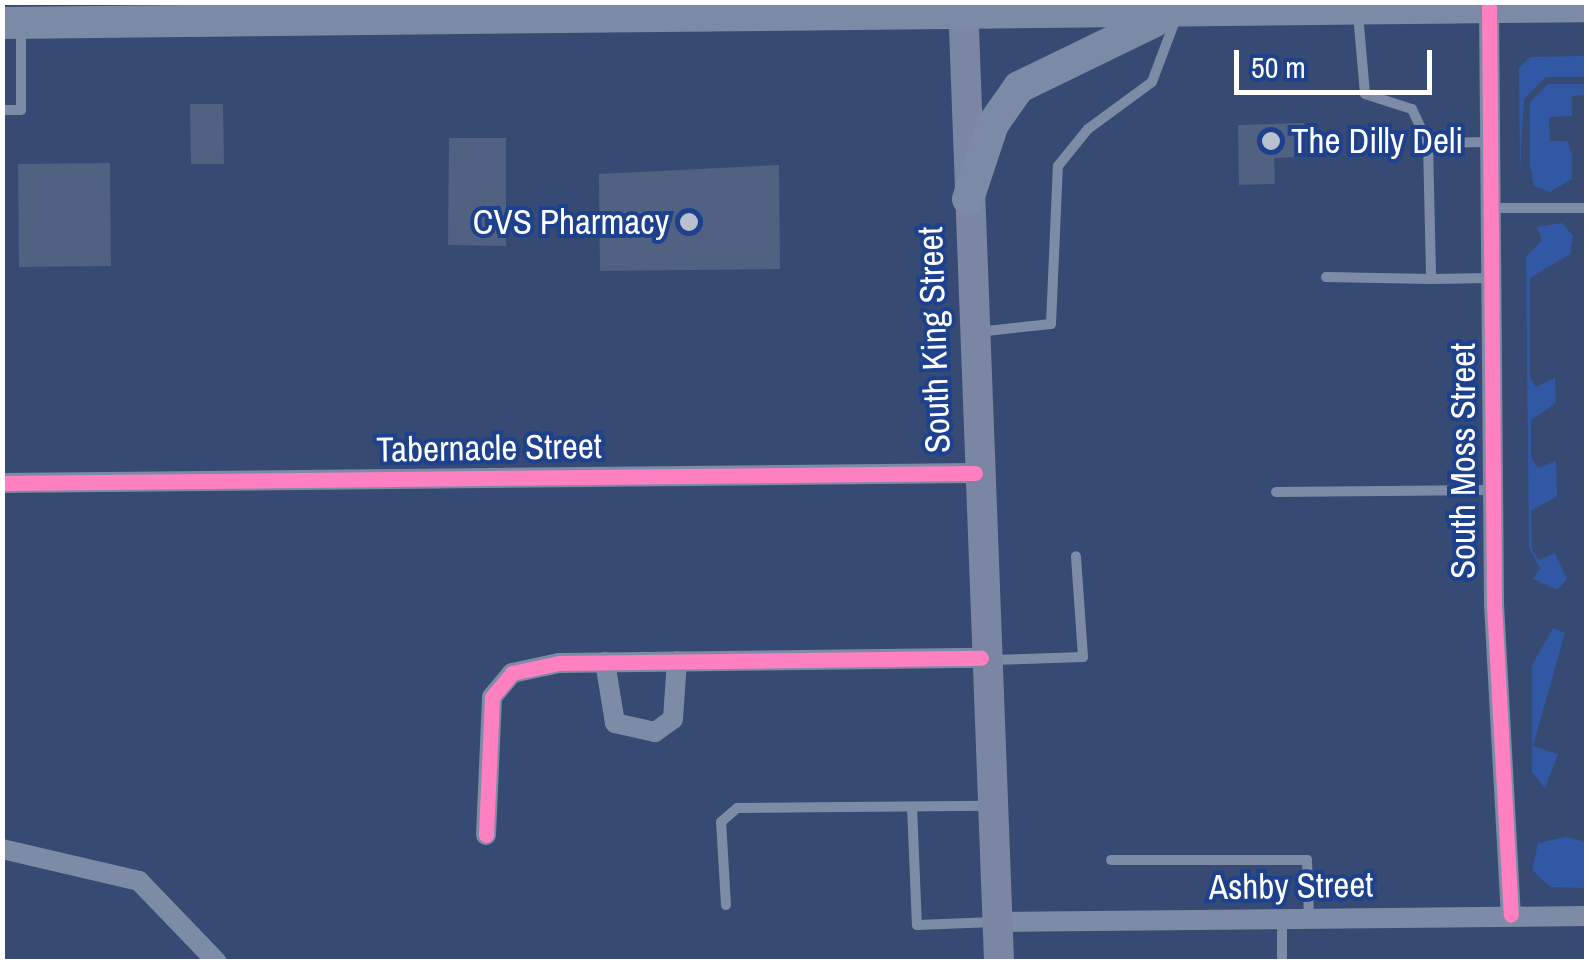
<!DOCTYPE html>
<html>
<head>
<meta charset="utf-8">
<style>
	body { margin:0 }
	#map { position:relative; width:1589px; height:964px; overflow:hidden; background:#364a74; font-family:"Archivo Narrow",sans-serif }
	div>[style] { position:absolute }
	.green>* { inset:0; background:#3158a4 }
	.building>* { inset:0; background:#506182 }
	.service>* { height:10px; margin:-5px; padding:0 5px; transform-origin:5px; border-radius:5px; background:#7d8ba7 }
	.minor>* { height:20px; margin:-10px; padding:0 10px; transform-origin:10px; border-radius:10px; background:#7d8ba7 }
	.secondary>* { height:30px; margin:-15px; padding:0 15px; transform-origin:15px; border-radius:15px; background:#7a86a4 }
	.primary>* { height:32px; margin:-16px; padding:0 16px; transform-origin:16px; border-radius:16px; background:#7d8aa7 }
	.cycleway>* { height:15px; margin:-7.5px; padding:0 7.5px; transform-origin:7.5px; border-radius:7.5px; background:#ff80c0 }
	.dots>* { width:28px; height:28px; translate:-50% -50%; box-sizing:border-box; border:5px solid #1d418d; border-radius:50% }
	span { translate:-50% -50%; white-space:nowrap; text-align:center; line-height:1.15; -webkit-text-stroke:8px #1d418d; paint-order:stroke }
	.poi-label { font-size:35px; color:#fff }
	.left { translate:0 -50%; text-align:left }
	.right { translate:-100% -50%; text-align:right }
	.street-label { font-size:35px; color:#fff }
	.frame { position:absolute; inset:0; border:5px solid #fff; pointer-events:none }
	.scale { position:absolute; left:1234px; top:50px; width:198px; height:45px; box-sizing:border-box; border:5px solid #fff; border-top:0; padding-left:12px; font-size:30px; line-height:35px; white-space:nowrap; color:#fff; -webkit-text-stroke:8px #1d418d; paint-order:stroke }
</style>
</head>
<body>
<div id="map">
	<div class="green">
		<div style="clip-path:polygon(1586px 56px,1586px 77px,1546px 77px,1524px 99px,1520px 171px,1519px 68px,1530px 57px)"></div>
		<div style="clip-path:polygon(1548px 84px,1586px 84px,1586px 95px,1572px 96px,1572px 116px,1549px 117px,1550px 141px,1567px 141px,1572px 154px,1572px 179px,1550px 192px,1534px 186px,1530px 165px,1530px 102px)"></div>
		<div style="clip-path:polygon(1562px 223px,1573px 236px,1570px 254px,1530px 278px,1530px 378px,1536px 387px,1555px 378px,1556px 403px,1531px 420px,1531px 457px,1538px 468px,1556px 461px,1557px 496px,1531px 511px,1532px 550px,1539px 560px,1555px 553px,1567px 579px,1557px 590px,1533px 579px,1540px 568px,1529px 548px,1526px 257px,1542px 240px,1537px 227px)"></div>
		<div style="clip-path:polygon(1553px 628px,1565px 633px,1533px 746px,1558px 754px,1545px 788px,1532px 772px,1532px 665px)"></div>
		<div style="clip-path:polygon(1566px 837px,1586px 842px,1586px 888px,1550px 887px,1532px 870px,1538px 843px)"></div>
	</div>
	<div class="building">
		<div style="clip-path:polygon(190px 104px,223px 104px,224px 164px,191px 164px)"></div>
		<div style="clip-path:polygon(1304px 123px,1304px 157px,1274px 158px,1275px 184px,1239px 185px,1238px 125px)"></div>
		<div style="clip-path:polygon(449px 138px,506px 138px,506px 246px,448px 245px)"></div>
		<div style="clip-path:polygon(110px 163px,111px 266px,19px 267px,18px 164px)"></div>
		<div style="clip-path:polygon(779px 165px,780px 269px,600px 271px,599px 174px)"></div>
	</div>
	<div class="service">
		<div style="left:1358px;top:14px;width:80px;rotate:85deg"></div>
		<div style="left:1365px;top:94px;width:49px;rotate:17.7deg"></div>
		<div style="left:1412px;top:109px;width:38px;rotate:65deg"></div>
		<div style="left:1428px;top:143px;width:136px;rotate:88.7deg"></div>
		<div style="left:1431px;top:279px;width:61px;rotate:-0.9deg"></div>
		<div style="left:2px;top:110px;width:19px"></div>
		<div style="left:21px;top:110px;width:80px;rotate:-90deg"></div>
		<div style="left:1428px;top:143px;width:63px;rotate:-0.9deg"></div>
		<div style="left:1492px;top:208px;width:94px"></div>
		<div style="left:1326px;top:277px;width:105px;rotate:1.1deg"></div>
		<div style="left:978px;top:332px;width:73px;rotate:-6.3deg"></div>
		<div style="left:1051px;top:324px;width:158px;rotate:-87.5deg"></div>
		<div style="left:1058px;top:166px;width:48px;rotate:-51deg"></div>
		<div style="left:1088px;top:129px;width:79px;rotate:-36.3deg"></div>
		<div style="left:1152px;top:82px;width:68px;rotate:-69.4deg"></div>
		<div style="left:1276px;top:492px;width:216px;rotate:-0.5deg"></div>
		<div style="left:992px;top:660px;width:91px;rotate:-1.9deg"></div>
		<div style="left:1083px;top:657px;width:101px;rotate:-94deg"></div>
		<div style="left:912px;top:807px;width:118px;rotate:87.6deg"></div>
		<div style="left:917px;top:925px;width:77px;rotate:-2.2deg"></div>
		<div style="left:1111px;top:860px;width:196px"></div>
		<div style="left:1307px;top:860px;width:58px;rotate:88deg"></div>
		<div style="left:726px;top:905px;width:83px;rotate:-93.4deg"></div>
		<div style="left:721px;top:822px;width:21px;rotate:-41deg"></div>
		<div style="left:737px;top:808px;width:252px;rotate:-0.5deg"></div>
		<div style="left:1282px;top:962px;width:44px;rotate:-90deg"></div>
	</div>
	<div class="minor">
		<div style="left:1489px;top:6px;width:598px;rotate:89.52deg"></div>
		<div style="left:1494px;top:604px;width:311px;rotate:86.9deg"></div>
		<div style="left:2px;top:483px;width:973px;rotate:-0.59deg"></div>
		<div style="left:605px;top:662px;width:62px;rotate:80.7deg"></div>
		<div style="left:615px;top:723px;width:41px;rotate:12.7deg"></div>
		<div style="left:655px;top:732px;width:22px;rotate:-36deg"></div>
		<div style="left:673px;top:719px;width:58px;rotate:-86.1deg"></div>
		<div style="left:486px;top:835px;width:138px;rotate:-87.5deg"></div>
		<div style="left:492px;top:697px;width:31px;rotate:-50deg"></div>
		<div style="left:512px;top:673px;width:48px;rotate:-12deg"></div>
		<div style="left:559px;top:663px;width:422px;rotate:-0.7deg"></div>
		<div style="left:2px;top:849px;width:141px;rotate:13.1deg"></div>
		<div style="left:139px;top:881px;width:112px;rotate:46.1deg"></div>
		<div style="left:995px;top:922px;width:591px;rotate:-0.58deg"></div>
	</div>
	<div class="secondary">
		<div style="left:963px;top:2px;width:961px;rotate:87.85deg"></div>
	</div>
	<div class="primary">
		<div style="left:2px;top:23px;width:1584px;rotate:-0.61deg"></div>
		<div style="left:968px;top:199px;width:79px;rotate:-71.6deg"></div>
		<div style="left:993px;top:124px;width:45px;rotate:-54.9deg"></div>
		<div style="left:1019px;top:87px;width:151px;rotate:-25.9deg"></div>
	</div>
	<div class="cycleway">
		<div style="left:1489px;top:6px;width:598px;rotate:89.52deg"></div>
		<div style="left:1494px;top:604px;width:311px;rotate:86.9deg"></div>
		<div style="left:2px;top:483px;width:973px;rotate:-0.59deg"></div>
		<div style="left:486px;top:835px;width:138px;rotate:-87.5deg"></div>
		<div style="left:492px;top:697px;width:31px;rotate:-50deg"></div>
		<div style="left:512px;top:673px;width:48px;rotate:-12deg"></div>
		<div style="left:559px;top:663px;width:422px;rotate:-0.7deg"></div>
	</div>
	<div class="dots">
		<div style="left:1271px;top:141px;background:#b9c0ce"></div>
		<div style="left:689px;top:222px;background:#b9c0ce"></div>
	</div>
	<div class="poi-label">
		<span class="left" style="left:1291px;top:141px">The Dilly Deli</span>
		<span class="right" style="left:669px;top:222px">CVS Pharmacy</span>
	</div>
	<div class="street-label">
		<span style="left:934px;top:340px;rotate:-92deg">South King Street</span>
		<span style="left:489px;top:448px;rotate:-1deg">Tabernacle Street</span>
		<span style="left:1463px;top:461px;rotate:-90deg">South Moss Street</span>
		<span style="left:1291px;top:886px;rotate:-1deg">Ashby Street</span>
	</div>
	<div class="frame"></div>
	<div class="scale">50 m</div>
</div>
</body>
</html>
